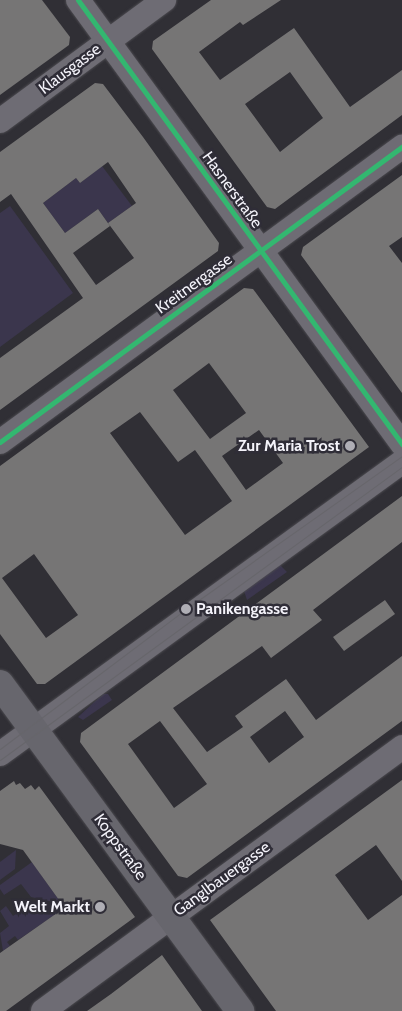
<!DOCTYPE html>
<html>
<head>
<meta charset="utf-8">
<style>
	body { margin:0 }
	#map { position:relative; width:402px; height:1011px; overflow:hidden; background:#302f35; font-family:Cabin,sans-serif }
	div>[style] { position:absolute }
	.green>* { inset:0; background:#3b364d }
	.building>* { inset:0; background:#767575 }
	.roads { filter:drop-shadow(0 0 1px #4c4b50) drop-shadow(0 0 1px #4c4b50) }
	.minor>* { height:24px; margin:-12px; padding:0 12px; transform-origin:12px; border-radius:12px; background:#6e6c74 }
	.secondary>* { height:28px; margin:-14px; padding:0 14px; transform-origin:14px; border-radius:14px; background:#67666d }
	.tram>* { height:1px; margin:-0.5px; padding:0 0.5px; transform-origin:0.5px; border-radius:0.5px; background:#67666b }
	.cycleway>* { height:5px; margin:-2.5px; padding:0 2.5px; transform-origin:2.5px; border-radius:2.5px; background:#33b770 }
	.dots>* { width:14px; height:14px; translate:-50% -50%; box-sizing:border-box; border:2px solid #2f2d37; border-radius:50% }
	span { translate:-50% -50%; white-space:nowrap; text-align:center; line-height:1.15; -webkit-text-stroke:5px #2f2d37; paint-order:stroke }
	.street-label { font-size:16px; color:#f4f3fa }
	.poi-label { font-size:16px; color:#f4f3fa; font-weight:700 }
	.right { translate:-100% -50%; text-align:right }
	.left { translate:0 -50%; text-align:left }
</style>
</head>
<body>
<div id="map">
	<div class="green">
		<div style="clip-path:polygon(102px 166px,132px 206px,108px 223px,98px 209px,65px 233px,43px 203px,76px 178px,80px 183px)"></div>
		<div style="clip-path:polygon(10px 206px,73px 293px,0 347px,0 213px)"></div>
		<div style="clip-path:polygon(280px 565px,287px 572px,247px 600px,244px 591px)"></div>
		<div style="clip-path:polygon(103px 694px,108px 694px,112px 700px,83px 720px,78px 717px)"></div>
		<div style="clip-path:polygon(16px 850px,15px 869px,0 880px,0 862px)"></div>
		<div style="clip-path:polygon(32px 862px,59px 900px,58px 903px,31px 897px,21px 884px,4px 895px,0 889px,0 885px)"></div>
		<div style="clip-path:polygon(32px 902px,58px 908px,56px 914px,18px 940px,15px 936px,7px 942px,10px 946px,3px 951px,0 933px,9px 926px,0 911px,6px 906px,13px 916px)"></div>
	</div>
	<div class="building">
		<div style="clip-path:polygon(0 0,42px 0,70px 37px,69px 45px,0 95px)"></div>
		<div style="clip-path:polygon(evenodd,211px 0,281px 0,243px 25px,240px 22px,199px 52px,220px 80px,294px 28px,350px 107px,402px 70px,402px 115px,275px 209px,267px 207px,152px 49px,153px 41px,211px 0,290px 72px,323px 118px,280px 152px,245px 104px,290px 72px)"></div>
		<div style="clip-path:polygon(evenodd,95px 83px,103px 84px,143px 137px,219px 243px,218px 251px,0 410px,0 358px,83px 298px,11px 194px,0 202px,0 152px,95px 83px,108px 162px,136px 203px,108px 223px,134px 258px,96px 285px,73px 253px,110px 226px,98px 209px,65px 233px,43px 203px,76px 178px,80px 183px,108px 162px)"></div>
		<div style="clip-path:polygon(402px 175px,402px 237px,389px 246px,402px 263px,402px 393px,301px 255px,303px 247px)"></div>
		<div style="clip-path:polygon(evenodd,244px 288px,253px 289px,369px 447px,45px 684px,37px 684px,0 634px,0 466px,244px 288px,209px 363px,246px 413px,210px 439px,173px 390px,209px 363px,244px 288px,140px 412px,178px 462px,195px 450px,232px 501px,185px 535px,110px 433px,140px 412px,244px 288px,259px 430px,283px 463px,246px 490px,222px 456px,259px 430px,244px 288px,34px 554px,78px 615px,46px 638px,2px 578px,34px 554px)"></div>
		<div style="clip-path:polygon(evenodd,402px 496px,402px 542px,313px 610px,322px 620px,271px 658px,262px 646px,173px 708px,207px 752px,243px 727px,235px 716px,286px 679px,316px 720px,402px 656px,402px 721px,187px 878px,178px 876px,80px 742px,81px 733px,402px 496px,285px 711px,304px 737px,269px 763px,250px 737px,285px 711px,402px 496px,160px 721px,207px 784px,174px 808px,128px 744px,160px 721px)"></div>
		<div style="clip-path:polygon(385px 600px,395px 614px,344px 651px,333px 637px)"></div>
		<div style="clip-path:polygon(402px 780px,402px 881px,376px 845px,335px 875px,368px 920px,402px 895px,402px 1011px,276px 1011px,210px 920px)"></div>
		<div style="clip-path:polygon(14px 781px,16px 785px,20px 783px,25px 789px,31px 785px,35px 790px,39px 786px,135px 917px,6px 1011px,0 1011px,0 953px,57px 913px,59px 900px,23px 850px,0 844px,0 791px)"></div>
		<div style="clip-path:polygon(162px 955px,202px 1011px,87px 1011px,111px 994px)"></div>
	</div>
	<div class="roads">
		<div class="minor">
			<div style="left:78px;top:0;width:550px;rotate:53.88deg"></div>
			<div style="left:0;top:121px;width:204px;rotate:-36.4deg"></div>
			<div style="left:0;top:442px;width:499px;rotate:-36.3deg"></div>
			<div style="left:0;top:754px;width:497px;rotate:-36deg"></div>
			<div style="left:43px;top:1011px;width:446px;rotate:-36.3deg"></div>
		</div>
		<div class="secondary">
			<div style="left:0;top:684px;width:406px;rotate:53.7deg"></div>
		</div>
	</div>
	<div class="tram">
		<div style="left:0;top:749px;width:233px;rotate:-37deg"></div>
		<div style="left:186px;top:609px;width:265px;rotate:-35.3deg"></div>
		<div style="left:0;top:760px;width:497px;rotate:-36.1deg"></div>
	</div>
	<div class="cycleway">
		<div style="left:78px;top:0;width:550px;rotate:53.88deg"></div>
		<div style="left:0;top:442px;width:499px;rotate:-36.3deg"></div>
	</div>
	<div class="dots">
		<div style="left:350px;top:446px;background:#afaeb5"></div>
		<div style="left:186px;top:609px;background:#afaeb5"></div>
		<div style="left:100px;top:907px;background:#afaeb5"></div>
	</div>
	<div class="street-label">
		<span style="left:70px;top:69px;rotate:-37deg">Klausgasse</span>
		<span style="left:232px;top:190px;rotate:54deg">Hasnerstraße</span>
		<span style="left:194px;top:284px;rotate:-36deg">Kreitnergasse</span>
		<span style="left:120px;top:847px;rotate:54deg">Koppstraße</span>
		<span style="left:222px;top:879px;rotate:-36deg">Ganglbauergasse</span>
	</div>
	<div class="poi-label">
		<span class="right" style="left:340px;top:446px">Zur Maria Trost</span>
		<span class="left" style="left:196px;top:609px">Panikengasse</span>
		<span class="right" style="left:90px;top:907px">Welt Markt</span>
	</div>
</div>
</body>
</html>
